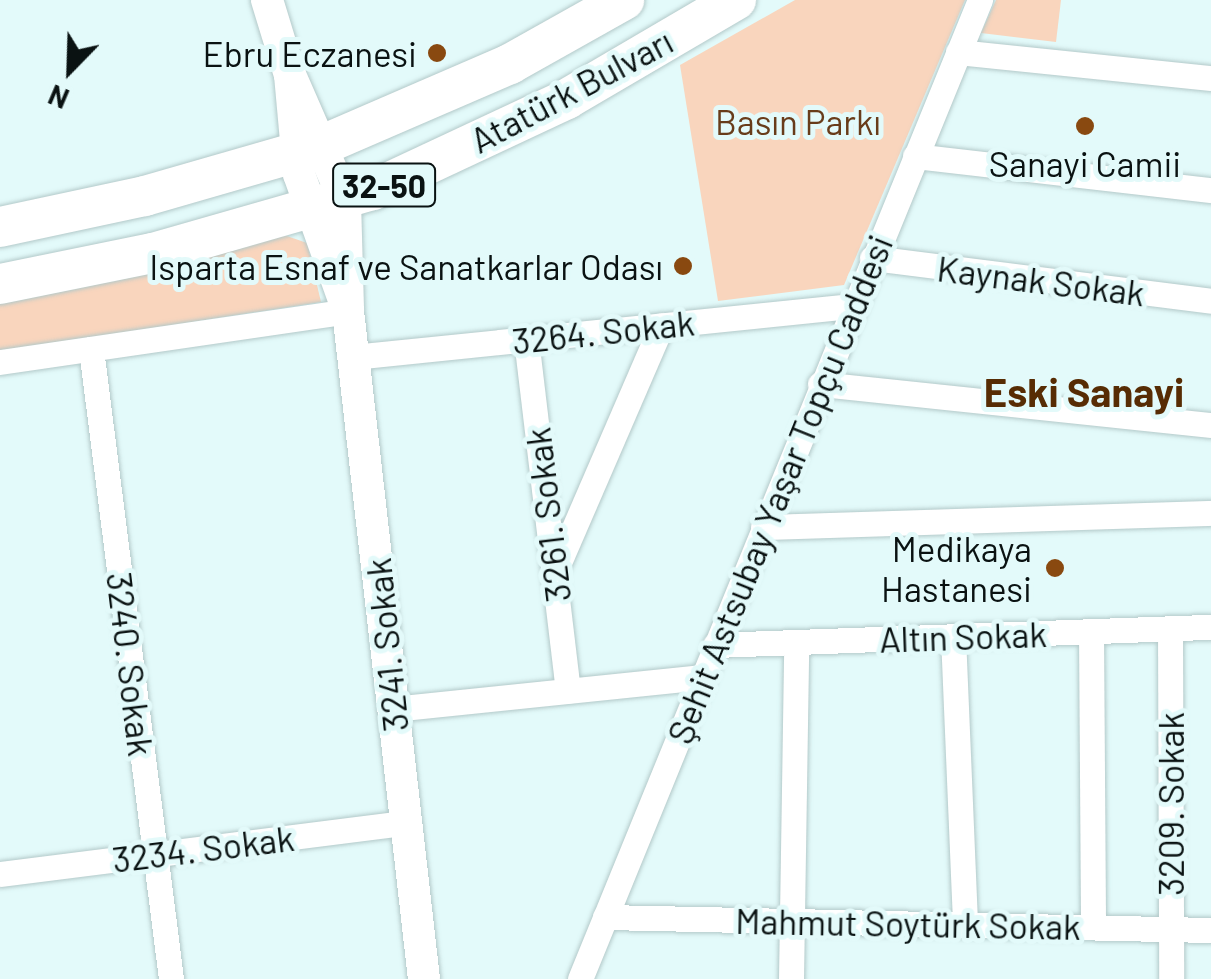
<!DOCTYPE html>
<html>
<head>
<meta charset="utf-8">
<style>
	body { margin:0 }
	#map { position:relative; width:1211px; height:979px; overflow:hidden; background:#e3fafa; font-family:Barlow,sans-serif }
	div>[style] { position:absolute }
	.green>* { inset:0; background:#f9d5bd }
	.roads { filter:drop-shadow(0 0 2px #b3c9c9) drop-shadow(0 0 2px #b3c9c9) }
	.minor>* { height:25px; margin:-12.5px; padding:0 12.5px; transform-origin:12.5px; border-radius:12.5px; background:#fff }
	.tertiary>* { height:32px; margin:-16px; padding:0 16px; transform-origin:16px; border-radius:16px; background:#fff }
	.primary>* { height:40px; margin:-20px; padding:0 20px; transform-origin:20px; border-radius:20px; background:#fff }
	.dots>* { width:28px; height:28px; translate:-50% -50%; box-sizing:border-box; border:5px solid #e3fafa; border-radius:50% }
	span { translate:-50% -50%; white-space:nowrap; text-align:center; line-height:1.15; -webkit-text-stroke:10px #e3fafa; paint-order:stroke }
	.shield-label span { padding:2px 8px; background:#e3fafa; border:2px solid; border-radius:8px; -webkit-text-stroke-width:0 }
	.shield-label { font-size:32px; color:#0a1212; font-weight:700 }
	.poi-label { font-size:35px; color:#0a1212 }
	.right { translate:-100% -50%; text-align:right }
	.street-label { font-size:35px; color:#0a1212 }
	.park-label { font-size:35px; color:#683c1a }
	.quarter-label { font-size:40px; color:#572c04; font-weight:700 }
	.north { position:absolute; left:20px; top:20px; width:100px; height:100px; -webkit-text-stroke:8px #e3fafa; paint-order:stroke; rotate:203deg; font-size:28px; font-weight:700; line-height:40px; text-align:center; color:#0a1212 }
	.north::after { content:''; display:block; margin:auto; width:35px; height:45px; background:#0a1212; clip-path:polygon(50% 0,100% 100%,50% 72%,0 100%) }
</style>
</head>
<body>
<div id="map">
	<div class="green">
		<div style="clip-path:polygon(795px 0,965px 0,844px 285px,718px 301px,680px 65px)"></div>
		<div style="clip-path:polygon(996px 0,1061px 0,1056px 42px,981px 33px)"></div>
		<div style="clip-path:polygon(284px 235px,307px 243px,321px 302px,0 352px,0 297px)"></div>
	</div>
	<div class="roads">
		<div class="minor">
			<div style="left:958px;top:52px;width:254px;rotate:5.9deg"></div>
			<div style="left:915px;top:156px;width:298px;rotate:6.6deg"></div>
			<div style="left:872px;top:258px;width:342px;rotate:7.2deg"></div>
			<div style="left:526px;top:339px;width:354px;rotate:83.2deg"></div>
			<div style="left:91px;top:349px;width:635px;rotate:82.76deg"></div>
			<div style="left:353px;top:357px;width:502px;rotate:-5.84deg"></div>
			<div style="left:0;top:362px;width:352px;rotate:-8.3deg"></div>
			<div style="left:820px;top:384px;width:393px;rotate:6deg"></div>
			<div style="left:763px;top:527px;width:448px;rotate:-1.8deg"></div>
			<div style="left:554px;top:574px;width:271px;rotate:-66.6deg"></div>
			<div style="left:1170px;top:628px;width:351px;rotate:89.8deg"></div>
			<div style="left:1091px;top:631px;width:295px;rotate:89.6deg"></div>
			<div style="left:953px;top:636px;width:288px;rotate:87.6deg"></div>
			<div style="left:715px;top:645px;width:496px;rotate:-2.1deg"></div>
			<div style="left:393px;top:709px;width:311px;rotate:-5.9deg"></div>
			<div style="left:0;top:874px;width:409px;rotate:-7.2deg"></div>
			<div style="left:605px;top:917px;width:606px;rotate:1.23deg"></div>
			<div style="left:580px;top:979px;width:1058px;rotate:-67.78deg"></div>
			<div style="left:791px;top:979px;width:337px;rotate:-89.1deg"></div>
		</div>
		<div class="tertiary">
			<div style="left:267px;top:0;width:78px;rotate:73deg"></div>
			<div style="left:290px;top:75px;width:137px;rotate:66.4deg"></div>
			<div style="left:345px;top:201px;width:110px;rotate:88.4deg"></div>
			<div style="left:348px;top:311px;width:145px;rotate:-109.7deg"></div>
			<div style="left:299px;top:174px;width:99px;rotate:-95.2deg"></div>
			<div style="left:348px;top:311px;width:672px;rotate:83.51deg"></div>
		</div>
		<div class="primary">
			<div style="left:0;top:227px;width:148px;rotate:-12.1deg"></div>
			<div style="left:145px;top:196px;width:187px;rotate:-16.1deg"></div>
			<div style="left:325px;top:144px;width:202px;rotate:-23.4deg"></div>
			<div style="left:510px;top:64px;width:131px;rotate:-29.3deg"></div>
			<div style="left:0;top:284px;width:156px;rotate:-11.5deg"></div>
			<div style="left:153px;top:253px;width:229px;rotate:-16deg"></div>
			<div style="left:373px;top:190px;width:214px;rotate:-25.1deg"></div>
			<div style="left:567px;top:99px;width:196px;rotate:-30.4deg"></div>
		</div>
	</div>
	<div class="dots">
		<div style="left:437px;top:53px;background:#894910"></div>
		<div style="left:1085px;top:126px;background:#894910"></div>
		<div style="left:683px;top:266px;background:#894910"></div>
		<div style="left:1055px;top:568px;background:#894910"></div>
	</div>
	<div class="shield-label">
		<span style="left:384px;top:185px">32-50</span>
	</div>
	<div class="poi-label">
		<span class="right" style="left:417px;top:53px">Ebru Eczanesi</span>
		<span style="left:1085px;top:163px">Sanayi Camii</span>
		<span class="right" style="left:663px;top:266px">Isparta Esnaf ve Sanatkarlar Odası</span>
		<span class="right" style="left:1032px;top:568px">Medikaya<br>Hastanesi</span>
	</div>
	<div class="street-label">
		<span style="left:571px;top:90px;rotate:-28deg">Atatürk Bulvarı</span>
		<span style="left:1041px;top:280px;rotate:7deg">Kaynak Sokak</span>
		<span style="left:603px;top:331px;rotate:-6deg">3264. Sokak</span>
		<span style="left:779px;top:489px;rotate:-68deg">Şehit Astsubay Yaşar Topçu Caddesi</span>
		<span style="left:547px;top:515px;rotate:-97deg">3261. Sokak</span>
		<span style="left:963px;top:636px;rotate:-2deg">Altın Sokak</span>
		<span style="left:386px;top:645px;rotate:-96deg">3241. Sokak</span>
		<span style="left:131px;top:664px;rotate:83deg">3240. Sokak</span>
		<span style="left:1170px;top:804px;rotate:-90deg">3209. Sokak</span>
		<span style="left:203px;top:848px;rotate:-7deg">3234. Sokak</span>
		<span style="left:908px;top:923px;rotate:1deg">Mahmut Soytürk Sokak</span>
	</div>
	<div class="park-label">
		<span style="left:798px;top:121px">Basın Parkı</span>
	</div>
	<div class="quarter-label">
		<span style="left:1084px;top:391px">Eski Sanayi</span>
	</div>
	<div class="north">N</div>
</div>
</body>
</html>
